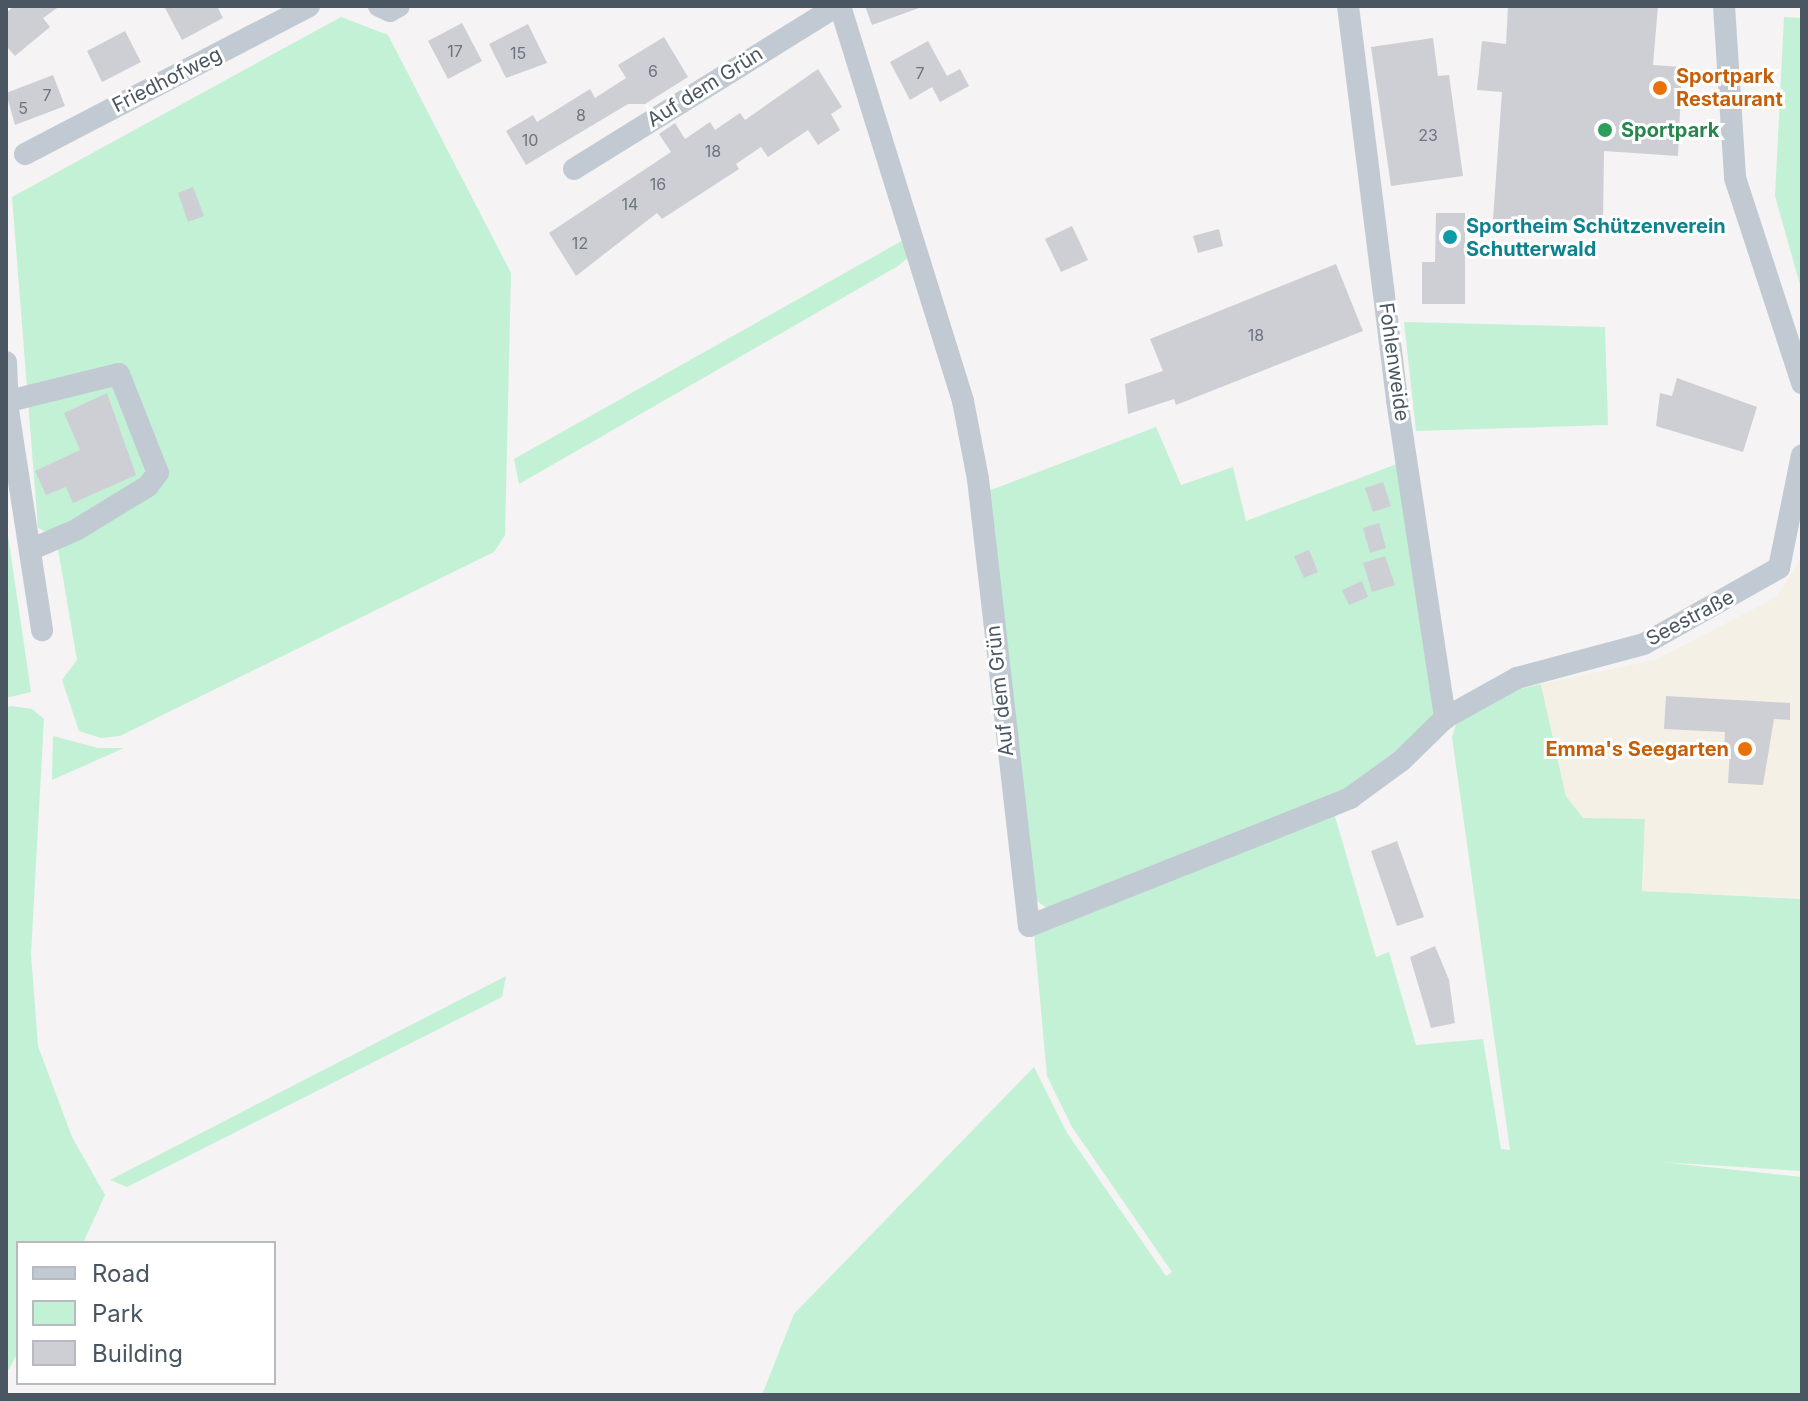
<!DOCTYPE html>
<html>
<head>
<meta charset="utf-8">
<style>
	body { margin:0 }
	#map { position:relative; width:1808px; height:1401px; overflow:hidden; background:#f5f3f3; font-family:Inter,sans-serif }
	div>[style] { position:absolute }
	.green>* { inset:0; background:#c3f1d5 }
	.sand>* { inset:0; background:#f5f0e5 }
	.building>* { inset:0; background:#cdcfd5 }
	.minor>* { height:22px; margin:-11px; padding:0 11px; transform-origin:11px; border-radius:11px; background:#c1cad2 }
	.dots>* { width:22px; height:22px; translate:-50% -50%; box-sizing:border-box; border:4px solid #fff; border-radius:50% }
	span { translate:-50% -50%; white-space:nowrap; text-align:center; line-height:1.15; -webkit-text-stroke:6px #fff; paint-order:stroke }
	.number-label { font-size:16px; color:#6b747e }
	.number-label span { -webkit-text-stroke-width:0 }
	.food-label { font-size:20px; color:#c56008; font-weight:700 }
	.left { translate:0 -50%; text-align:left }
	.right { translate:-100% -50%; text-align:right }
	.street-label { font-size:20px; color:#4a5661 }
	.leisure-label { font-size:20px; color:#27864d; font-weight:700 }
	.culture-label { font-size:20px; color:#0d838f; font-weight:700 }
	.frame { position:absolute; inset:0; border:8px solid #4a5661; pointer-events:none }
	.legend { position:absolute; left:16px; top:1241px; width:260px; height:144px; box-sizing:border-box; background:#fff; border:2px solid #b7bbc0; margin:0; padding:10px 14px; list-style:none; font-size:24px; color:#4a5661 }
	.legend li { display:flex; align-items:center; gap:16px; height:40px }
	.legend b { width:40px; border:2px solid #b7bbc0 }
</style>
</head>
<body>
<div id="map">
	<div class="green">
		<div style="clip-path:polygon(341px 17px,388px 35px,511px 273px,505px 535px,494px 552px,120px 736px,101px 738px,79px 731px,62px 680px,77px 660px,56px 537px,38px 528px,12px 197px)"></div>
		<div style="clip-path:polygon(1784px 17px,1802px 18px,1802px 292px,1775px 196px)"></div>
		<div style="clip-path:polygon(907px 238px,910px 256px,898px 266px,519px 484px,514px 459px)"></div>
		<div style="clip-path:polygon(1404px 322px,1605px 327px,1608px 425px,1416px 431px)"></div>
		<div style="clip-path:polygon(1156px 427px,1181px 485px,1233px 467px,1246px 521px,1402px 462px,1436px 718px,1347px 790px,1048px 909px,1033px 898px,983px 493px)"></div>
		<div style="clip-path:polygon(6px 522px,31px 692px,6px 698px)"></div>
		<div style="clip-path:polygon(1541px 684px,1566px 796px,1645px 819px,1642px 891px,1802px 899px,1802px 1171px,1661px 1162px,1802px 1177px,1802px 1395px,762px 1395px,794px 1314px,1034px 1067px,1067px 1133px,1166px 1276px,1172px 1272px,1072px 1127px,1047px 1076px,1034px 934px,1334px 813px,1376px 957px,1389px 952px,1416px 1045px,1483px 1039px,1501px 1149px,1510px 1150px,1452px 737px,1457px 721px,1502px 693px)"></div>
		<div style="clip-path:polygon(11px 706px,32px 709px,44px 719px,31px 954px,38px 1046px,72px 1137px,105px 1195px,83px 1243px,18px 1243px,18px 1353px,6px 1374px,6px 707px)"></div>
		<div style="clip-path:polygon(53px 736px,98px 748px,124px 748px,52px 780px)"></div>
		<div style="clip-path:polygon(506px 976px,502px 997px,127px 1187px,110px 1180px)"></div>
	</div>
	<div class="sand">
		<div style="clip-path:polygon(1802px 557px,1802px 898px,1642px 891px,1645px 819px,1583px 818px,1566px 796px,1541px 684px,1655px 660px,1775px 598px)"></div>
	</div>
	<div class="building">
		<div style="clip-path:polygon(14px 6px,60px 6px,43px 18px,50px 27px,15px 56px,6px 46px,6px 13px)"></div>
		<div style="clip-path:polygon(164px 6px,217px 6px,223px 18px,182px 40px)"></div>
		<div style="clip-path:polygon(865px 6px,919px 6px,919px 8px,872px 25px)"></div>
		<div style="clip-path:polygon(1508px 6px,1658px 6px,1653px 65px,1682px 67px,1678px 156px,1604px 151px,1603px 221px,1493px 219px,1502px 92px,1477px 90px,1482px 41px,1506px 44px)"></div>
		<div style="clip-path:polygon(462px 23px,482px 61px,448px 79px,428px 41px)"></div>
		<div style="clip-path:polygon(528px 24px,547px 63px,506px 78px,489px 44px)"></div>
		<div style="clip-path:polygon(125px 31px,141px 62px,102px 82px,87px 51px)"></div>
		<div style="clip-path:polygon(664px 37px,688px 77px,645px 104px,628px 104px,526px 165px,506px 131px,533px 115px,537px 122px,590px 89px,595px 98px,626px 78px,618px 65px)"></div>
		<div style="clip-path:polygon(1433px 38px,1438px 76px,1449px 75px,1463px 176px,1391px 186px,1371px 47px)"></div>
		<div style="clip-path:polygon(928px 41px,947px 76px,960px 69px,969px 86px,940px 102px,932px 87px,910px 100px,890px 62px)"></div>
		<div style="clip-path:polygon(818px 69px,842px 107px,831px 114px,840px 130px,818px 145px,808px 130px,768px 157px,761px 147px,736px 164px,739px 169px,662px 219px,657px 213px,576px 276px,549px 233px,671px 152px,659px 134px,675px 123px,685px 139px,710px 122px,715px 130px,740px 113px,745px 120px)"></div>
		<div style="clip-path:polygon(53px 75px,65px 106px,15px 125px,6px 93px)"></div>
		<div style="clip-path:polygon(193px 187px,204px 216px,188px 222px,178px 193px)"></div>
		<div style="clip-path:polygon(1436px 213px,1465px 213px,1465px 304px,1422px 304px,1422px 262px,1435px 262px)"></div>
		<div style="clip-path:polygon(1072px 226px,1088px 260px,1061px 272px,1045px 239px)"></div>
		<div style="clip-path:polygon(1219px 229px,1223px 246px,1198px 253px,1193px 236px)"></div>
		<div style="clip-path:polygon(1336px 264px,1363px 331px,1176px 405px,1174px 399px,1128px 414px,1125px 384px,1163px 371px,1150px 339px)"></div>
		<div style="clip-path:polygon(1677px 378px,1757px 407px,1743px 452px,1656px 426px,1660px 393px,1672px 396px)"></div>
		<div style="clip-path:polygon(107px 393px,136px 475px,73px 503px,66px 487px,46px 495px,35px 471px,80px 450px,64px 413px)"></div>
		<div style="clip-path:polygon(1383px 482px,1391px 506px,1373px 512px,1365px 488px)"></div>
		<div style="clip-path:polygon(1379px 523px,1386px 548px,1370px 553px,1363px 528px)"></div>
		<div style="clip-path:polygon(1309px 550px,1318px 572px,1304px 578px,1294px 556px)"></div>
		<div style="clip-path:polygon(1385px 556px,1395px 585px,1372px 592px,1363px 563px)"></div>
		<div style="clip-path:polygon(1362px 581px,1368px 597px,1349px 605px,1342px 590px)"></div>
		<div style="clip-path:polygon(1666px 696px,1790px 703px,1790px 720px,1774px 719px,1763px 785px,1728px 783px,1730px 749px,1724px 749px,1725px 732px,1664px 729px)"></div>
		<div style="clip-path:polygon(1397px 841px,1424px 917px,1397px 926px,1371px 851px)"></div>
		<div style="clip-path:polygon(1435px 946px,1449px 980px,1455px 1023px,1431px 1028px,1410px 957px)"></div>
	</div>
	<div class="minor">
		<div style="left:379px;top:6px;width:12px;rotate:24deg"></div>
		<div style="left:390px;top:11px;width:10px;rotate:-29deg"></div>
		<div style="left:840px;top:6px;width:414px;rotate:72.7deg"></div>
		<div style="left:963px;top:401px;width:79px;rotate:79.1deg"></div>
		<div style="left:978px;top:479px;width:450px;rotate:83.5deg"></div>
		<div style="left:1029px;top:926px;width:346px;rotate:-21.7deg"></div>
		<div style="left:1350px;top:798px;width:63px;rotate:-36deg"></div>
		<div style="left:1401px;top:761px;width:62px;rotate:-44.3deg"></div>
		<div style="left:1445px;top:718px;width:82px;rotate:-29.1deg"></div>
		<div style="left:1517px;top:678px;width:131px;rotate:-15deg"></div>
		<div style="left:1644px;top:644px;width:155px;rotate:-29.4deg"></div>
		<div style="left:1779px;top:568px;width:115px;rotate:-78.5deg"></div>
		<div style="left:1348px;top:6px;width:397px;rotate:82.9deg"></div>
		<div style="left:1397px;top:400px;width:322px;rotate:81.4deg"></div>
		<div style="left:1724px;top:6px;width:172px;rotate:86.3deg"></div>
		<div style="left:1735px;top:178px;width:216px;rotate:71.9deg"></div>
		<div style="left:25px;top:154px;width:320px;rotate:-27.5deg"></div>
		<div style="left:574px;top:169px;width:309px;rotate:-31.8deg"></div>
		<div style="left:6px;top:362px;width:48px;rotate:87.6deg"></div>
		<div style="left:8px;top:410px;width:223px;rotate:81.2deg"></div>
		<div style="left:9px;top:401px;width:113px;rotate:-13.8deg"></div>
		<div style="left:119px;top:374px;width:106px;rotate:68.5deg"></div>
		<div style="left:158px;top:473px;width:16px;rotate:128deg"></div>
		<div style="left:148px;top:486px;width:84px;rotate:148.6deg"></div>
		<div style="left:76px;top:530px;width:50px;rotate:156.5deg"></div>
	</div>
	<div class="dots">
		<div style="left:1660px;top:88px;background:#e8710a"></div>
		<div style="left:1605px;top:130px;background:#2e9e5b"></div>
		<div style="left:1450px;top:237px;background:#0f9aa8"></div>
		<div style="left:1745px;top:749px;background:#e8710a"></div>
	</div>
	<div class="number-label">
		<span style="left:455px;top:51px">17</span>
		<span style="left:518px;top:53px">15</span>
		<span style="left:653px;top:71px">6</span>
		<span style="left:920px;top:73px">7</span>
		<span style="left:47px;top:95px">7</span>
		<span style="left:23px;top:108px">5</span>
		<span style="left:581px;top:115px">8</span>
		<span style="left:1428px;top:135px">23</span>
		<span style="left:530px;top:140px">10</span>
		<span style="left:713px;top:151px">18</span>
		<span style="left:658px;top:184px">16</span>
		<span style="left:630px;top:204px">14</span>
		<span style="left:580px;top:243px">12</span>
		<span style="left:1256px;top:335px">18</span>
	</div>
	<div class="food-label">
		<span class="left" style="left:1676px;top:88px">Sportpark<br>Restaurant</span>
		<span class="right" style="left:1729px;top:749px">Emma's Seegarten</span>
	</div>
	<div class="street-label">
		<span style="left:167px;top:80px;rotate:-27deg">Friedhofweg</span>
		<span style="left:705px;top:87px;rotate:-32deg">Auf dem Grün</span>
		<span style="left:1394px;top:362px;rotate:82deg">Fohlenweide</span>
		<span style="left:1690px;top:618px;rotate:-28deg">Seestraße</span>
		<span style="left:1000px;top:691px;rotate:-96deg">Auf dem Grün</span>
	</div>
	<div class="leisure-label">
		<span class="left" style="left:1621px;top:130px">Sportpark</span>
	</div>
	<div class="culture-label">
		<span class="left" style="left:1466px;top:238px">Sportheim Schützenverein<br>Schutterwald</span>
	</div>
	<div class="frame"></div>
	<ul class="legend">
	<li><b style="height:10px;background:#c1cad2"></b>Road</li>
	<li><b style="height:22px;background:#c3f1d5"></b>Park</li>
	<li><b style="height:22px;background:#cdcfd5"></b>Building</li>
	</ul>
</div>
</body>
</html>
